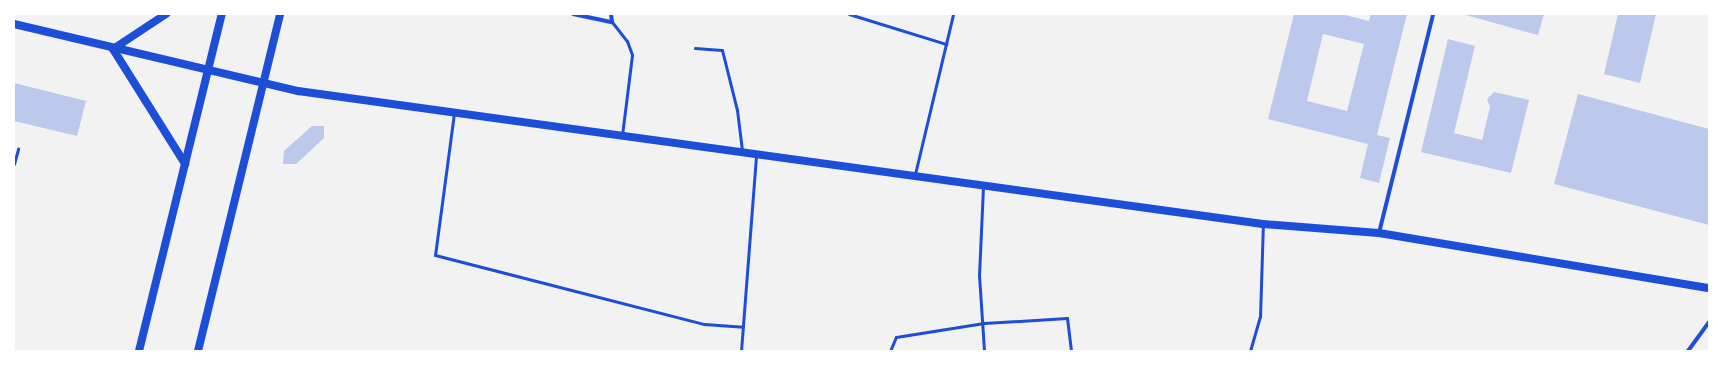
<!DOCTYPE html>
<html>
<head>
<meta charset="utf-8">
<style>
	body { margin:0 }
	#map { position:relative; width:1723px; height:365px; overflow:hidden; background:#f2f2f2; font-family:"PT Sans",sans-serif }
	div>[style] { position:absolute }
	.building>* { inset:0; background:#bdc9ec }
	.service>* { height:3px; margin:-1.5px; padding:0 1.5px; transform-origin:1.5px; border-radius:1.5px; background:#1d4ed8 }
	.minor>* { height:4px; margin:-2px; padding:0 2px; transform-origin:2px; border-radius:2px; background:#1d4ed8 }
	.secondary>* { height:8px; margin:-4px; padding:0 4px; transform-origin:4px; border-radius:4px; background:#1d4ed8 }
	span { translate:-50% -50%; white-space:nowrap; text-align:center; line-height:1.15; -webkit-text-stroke:4px #fff; paint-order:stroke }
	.frame { position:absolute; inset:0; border:15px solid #fff; pointer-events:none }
</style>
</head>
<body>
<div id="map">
	<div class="building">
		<div style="clip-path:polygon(evenodd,1294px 14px,1341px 14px,1369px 21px,1371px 14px,1407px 14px,1377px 135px,1390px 138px,1379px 183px,1360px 178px,1368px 144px,1268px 119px,1294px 14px,1323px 34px,1364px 44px,1347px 111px,1307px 101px,1323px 34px)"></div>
		<div style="clip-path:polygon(1462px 14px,1544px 14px,1538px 35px)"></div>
		<div style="clip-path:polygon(1618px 14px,1656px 14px,1640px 83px,1604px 74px)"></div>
		<div style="clip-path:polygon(1448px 39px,1475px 46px,1454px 133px,1482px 140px,1490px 107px,1487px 99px,1494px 92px,1529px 100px,1511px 173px,1421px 152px)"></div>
		<div style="clip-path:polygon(14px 83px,86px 101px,77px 136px,14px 121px)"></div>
		<div style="clip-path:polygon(1578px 94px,1709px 129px,1709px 225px,1554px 184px)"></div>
		<div style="clip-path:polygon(312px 126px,324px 126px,324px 138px,296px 164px,283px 164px,284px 151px)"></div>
	</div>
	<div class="service">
		<div style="left:849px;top:14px;width:102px;rotate:17.2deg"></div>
		<div style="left:612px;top:22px;width:24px;rotate:52deg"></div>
		<div style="left:627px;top:41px;width:15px;rotate:70deg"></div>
		<div style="left:632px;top:55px;width:81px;rotate:97.1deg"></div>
		<div style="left:695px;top:48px;width:27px;rotate:4deg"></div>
		<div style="left:722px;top:50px;width:62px;rotate:76deg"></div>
		<div style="left:737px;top:110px;width:40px;rotate:82.9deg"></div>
		<div style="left:454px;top:113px;width:143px;rotate:97.6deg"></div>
		<div style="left:435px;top:255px;width:278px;rotate:14.4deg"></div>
		<div style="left:704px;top:324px;width:39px;rotate:4deg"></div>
		<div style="left:14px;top:164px;width:16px;rotate:-75deg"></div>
		<div style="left:915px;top:174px;width:164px;rotate:-76.6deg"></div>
		<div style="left:983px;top:187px;width:88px;rotate:92.6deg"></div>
		<div style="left:979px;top:275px;width:76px;rotate:86.2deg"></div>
		<div style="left:741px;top:351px;width:196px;rotate:-85.6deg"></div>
		<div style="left:890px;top:351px;width:15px;rotate:-67deg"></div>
		<div style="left:896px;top:337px;width:89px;rotate:-9deg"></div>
		<div style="left:984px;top:323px;width:83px;rotate:-3.4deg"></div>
		<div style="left:1067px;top:318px;width:33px;rotate:83deg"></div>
		<div style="left:1250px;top:351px;width:35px;rotate:-74deg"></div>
		<div style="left:1260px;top:317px;width:93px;rotate:-88.2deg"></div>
	</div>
	<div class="minor">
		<div style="left:573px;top:14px;width:40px;rotate:12deg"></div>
		<div style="left:612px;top:22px;width:8px;rotate:-97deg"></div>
		<div style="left:1379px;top:233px;width:226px;rotate:-76.1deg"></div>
		<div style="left:1688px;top:351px;width:36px;rotate:-54deg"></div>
	</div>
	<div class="secondary">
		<div style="left:14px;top:24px;width:292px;rotate:13.3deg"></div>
		<div style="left:298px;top:91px;width:974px;rotate:7.85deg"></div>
		<div style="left:1263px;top:224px;width:116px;rotate:4.4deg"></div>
		<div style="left:1379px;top:233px;width:335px;rotate:9.5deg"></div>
		<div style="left:113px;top:49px;width:136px;rotate:57.9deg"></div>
		<div style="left:113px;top:49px;width:64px;rotate:-33.4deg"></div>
		<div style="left:139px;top:351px;width:347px;rotate:-76.2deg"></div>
		<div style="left:198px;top:351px;width:347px;rotate:-76.3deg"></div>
	</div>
	<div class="frame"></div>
</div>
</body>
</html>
